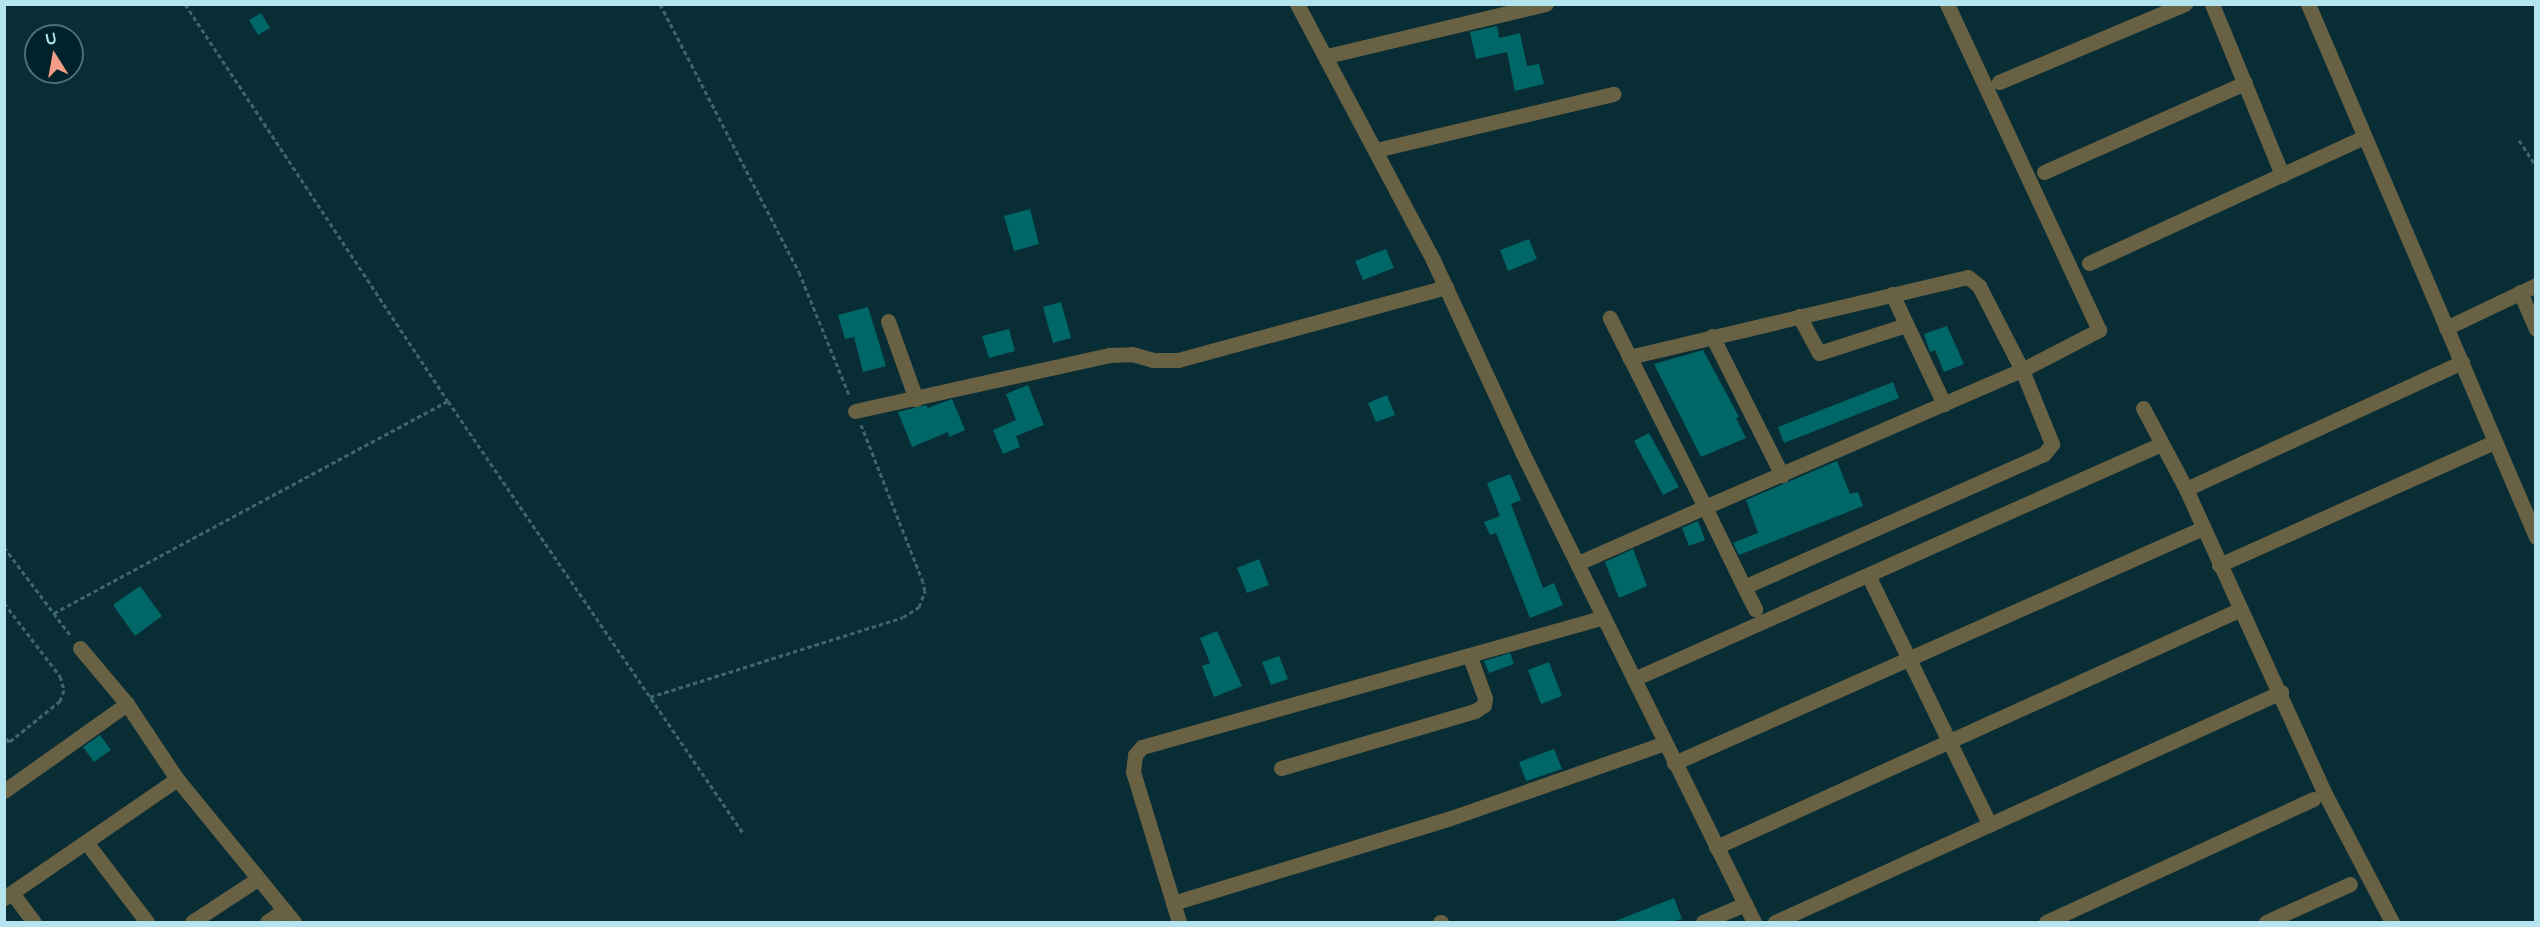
<!DOCTYPE html>
<html>
<head>
<meta charset="utf-8">
<style>
	body { margin:0 }
	#map { position:relative; width:2540px; height:927px; overflow:hidden; background:#092d35; font-family:Quicksand,sans-serif }
	div>[style] { position:absolute }
	.building>* { inset:0; background:#006768 }
	.path>* { height:3px; margin-top:-1.5px; transform-origin:0; background:repeating-linear-gradient(90deg,#3e666f 0 4.5px,transparent 0 7.5px) }
	.minor>* { height:15px; margin:-7.5px; padding:0 7.5px; transform-origin:7.5px; border-radius:7.5px; background:#696143 }
	span { translate:-50% -50%; white-space:nowrap; text-align:center; line-height:1.15; -webkit-text-stroke:4.5px #00232b; paint-order:stroke }
	.frame { position:absolute; inset:0; border:6px solid #b4e4f0; pointer-events:none }
	.north { position:absolute; left:24px; top:24px; width:60px; height:60px; box-sizing:border-box; background:#00232b; border:2px solid #48707a; border-radius:50%; rotate:349deg; font-size:16px; font-weight:700; line-height:24px; text-align:center; color:#b4e4f0 }
	.north::after { content:''; display:block; margin:auto; width:21px; height:27px; background:#f49e88; clip-path:polygon(50% 0,100% 100%,50% 72%,0 100%) }
</style>
</head>
<body>
<div id="map">
	<div class="building">
		<div style="clip-path:polygon(261px 13px,270px 28px,258px 35px,249px 20px)"></div>
		<div style="clip-path:polygon(1497px 26px,1499px 38px,1520px 33px,1527px 66px,1539px 64px,1544px 84px,1515px 91px,1507px 52px,1476px 59px,1470px 32px)"></div>
		<div style="clip-path:polygon(1030px 209px,1039px 244px,1014px 251px,1004px 216px)"></div>
		<div style="clip-path:polygon(1529px 239px,1537px 259px,1508px 271px,1500px 250px)"></div>
		<div style="clip-path:polygon(1386px 249px,1394px 268px,1363px 280px,1355px 261px)"></div>
		<div style="clip-path:polygon(1061px 302px,1071px 338px,1053px 343px,1043px 307px)"></div>
		<div style="clip-path:polygon(868px 307px,886px 366px,863px 372px,854px 337px,845px 339px,838px 315px)"></div>
		<div style="clip-path:polygon(1947px 326px,1964px 364px,1944px 372px,1935px 350px,1930px 352px,1924px 334px)"></div>
		<div style="clip-path:polygon(1009px 329px,1015px 351px,989px 358px,982px 336px)"></div>
		<div style="clip-path:polygon(1703px 350px,1739px 417px,1736px 418px,1746px 438px,1701px 457px,1654px 364px)"></div>
		<div style="clip-path:polygon(1893px 382px,1899px 398px,1784px 443px,1778px 427px)"></div>
		<div style="clip-path:polygon(1028px 385px,1044px 425px,1016px 436px,1020px 447px,1003px 454px,993px 430px,1016px 420px,1006px 394px)"></div>
		<div style="clip-path:polygon(1387px 395px,1395px 415px,1376px 422px,1368px 403px)"></div>
		<div style="clip-path:polygon(952px 399px,965px 430px,949px 437px,948px 432px,912px 447px,898px 412px,926px 405px,928px 408px)"></div>
		<div style="clip-path:polygon(1649px 433px,1679px 487px,1663px 495px,1634px 441px)"></div>
		<div style="clip-path:polygon(1837px 461px,1850px 494px,1858px 492px,1863px 506px,1739px 555px,1733px 543px,1758px 533px,1746px 500px)"></div>
		<div style="clip-path:polygon(1510px 474px,1521px 500px,1511px 504px,1543px 588px,1554px 583px,1563px 605px,1530px 618px,1496px 533px,1490px 535px,1484px 522px,1500px 516px,1487px 483px)"></div>
		<div style="clip-path:polygon(1698px 521px,1705px 540px,1689px 546px,1682px 528px)"></div>
		<div style="clip-path:polygon(1633px 549px,1647px 586px,1619px 598px,1605px 562px)"></div>
		<div style="clip-path:polygon(1259px 559px,1269px 585px,1247px 593px,1237px 568px)"></div>
		<div style="clip-path:polygon(140px 586px,162px 616px,135px 636px,113px 605px)"></div>
		<div style="clip-path:polygon(1217px 631px,1242px 686px,1214px 697px,1202px 666px,1210px 663px,1200px 638px)"></div>
		<div style="clip-path:polygon(1510px 653px,1514px 664px,1489px 673px,1484px 661px)"></div>
		<div style="clip-path:polygon(1279px 656px,1288px 679px,1271px 685px,1262px 662px)"></div>
		<div style="clip-path:polygon(1549px 662px,1562px 696px,1541px 704px,1528px 670px)"></div>
		<div style="clip-path:polygon(100px 735px,111px 750px,94px 762px,83px 747px)"></div>
		<div style="clip-path:polygon(1554px 749px,1562px 769px,1526px 781px,1519px 762px)"></div>
		<div style="clip-path:polygon(1674px 898px,1682px 919px,1672px 922px,1613px 922px)"></div>
	</div>
	<div class="path">
		<div style="left:185px;top:4px;width:476px;rotate:56.5deg"></div>
		<div style="left:448px;top:401px;width:523px;rotate:55.67deg"></div>
		<div style="left:660px;top:4px;width:302px;rotate:62.6deg"></div>
		<div style="left:799px;top:272px;width:135px;rotate:67.8deg"></div>
		<div style="left:2519px;top:140px;width:31px;rotate:57deg"></div>
		<div style="left:4px;top:547px;width:110px;rotate:53.1deg"></div>
		<div style="left:4px;top:603px;width:92px;rotate:52.5deg"></div>
		<div style="left:60px;top:676px;width:15px;rotate:74deg"></div>
		<div style="left:64px;top:690px;width:12px;rotate:110deg"></div>
		<div style="left:60px;top:701px;width:65px;rotate:141.2deg"></div>
		<div style="left:9px;top:742px;width:9px;rotate:-126deg"></div>
		<div style="left:54px;top:613px;width:447px;rotate:-28.3deg"></div>
		<div style="left:650px;top:697px;width:265px;rotate:-17.5deg"></div>
		<div style="left:903px;top:617px;width:19px;rotate:-32deg"></div>
		<div style="left:919px;top:607px;width:17px;rotate:-69deg"></div>
		<div style="left:925px;top:591px;width:9px;rotate:-103deg"></div>
		<div style="left:923px;top:582px;width:169px;rotate:-111.5deg"></div>
	</div>
	<div class="minor">
		<div style="left:1297px;top:4px;width:290px;rotate:62deg"></div>
		<div style="left:1433px;top:260px;width:214px;rotate:65.1deg"></div>
		<div style="left:1523px;top:454px;width:522px;rotate:63.73deg"></div>
		<div style="left:2212px;top:4px;width:185px;rotate:67.7deg"></div>
		<div style="left:2308px;top:4px;width:580px;rotate:66.84deg"></div>
		<div style="left:1327px;top:56px;width:225px;rotate:-13.4deg"></div>
		<div style="left:1999px;top:82px;width:202px;rotate:-22.8deg"></div>
		<div style="left:1376px;top:150px;width:244px;rotate:-13.3deg"></div>
		<div style="left:2044px;top:172px;width:220px;rotate:-23.9deg"></div>
		<div style="left:2089px;top:263px;width:302px;rotate:-24.6deg"></div>
		<div style="left:2520px;top:292px;width:40px;rotate:66.6deg"></div>
		<div style="left:1892px;top:294px;width:122px;rotate:64.7deg"></div>
		<div style="left:1799px;top:316px;width:42px;rotate:61.6deg"></div>
		<div style="left:1819px;top:353px;width:91px;rotate:-17.8deg"></div>
		<div style="left:888px;top:321px;width:83px;rotate:70.3deg"></div>
		<div style="left:2446px;top:328px;width:100px;rotate:-25.5deg"></div>
		<div style="left:1712px;top:336px;width:156px;rotate:63.3deg"></div>
		<div style="left:1629px;top:357px;width:348px;rotate:-13.3deg"></div>
		<div style="left:1968px;top:277px;width:14px;rotate:39deg"></div>
		<div style="left:1979px;top:286px;width:94px;rotate:62.9deg"></div>
		<div style="left:2022px;top:370px;width:87px;rotate:-27.5deg"></div>
		<div style="left:2099px;top:330px;width:360px;rotate:-115deg"></div>
		<div style="left:2143px;top:408px;width:92px;rotate:62deg"></div>
		<div style="left:2186px;top:489px;width:333px;rotate:65.5deg"></div>
		<div style="left:2324px;top:792px;width:147px;rotate:62.4deg"></div>
		<div style="left:855px;top:411px;width:260px;rotate:-12.4deg"></div>
		<div style="left:1109px;top:355px;width:23px;rotate:-2deg"></div>
		<div style="left:1132px;top:354px;width:22px;rotate:16deg"></div>
		<div style="left:1153px;top:360px;width:25px"></div>
		<div style="left:1178px;top:360px;width:278px;rotate:-15.2deg"></div>
		<div style="left:2186px;top:489px;width:304px;rotate:-24.7deg"></div>
		<div style="left:1578px;top:563px;width:139px;rotate:-23.8deg"></div>
		<div style="left:1705px;top:507px;width:345px;rotate:-23.4deg"></div>
		<div style="left:2022px;top:370px;width:80px;rotate:67.9deg"></div>
		<div style="left:2052px;top:444px;width:13px;rotate:129deg"></div>
		<div style="left:2044px;top:454px;width:328px;rotate:156.1deg"></div>
		<div style="left:1744px;top:587px;width:89px;rotate:-116deg"></div>
		<div style="left:1705px;top:507px;width:212px;rotate:-116.7deg"></div>
		<div style="left:2219px;top:565px;width:301px;rotate:-24.1deg"></div>
		<div style="left:1868px;top:575px;width:278px;rotate:64deg"></div>
		<div style="left:1744px;top:587px;width:25px;rotate:63deg"></div>
		<div style="left:80px;top:648px;width:73px;rotate:50deg"></div>
		<div style="left:127px;top:704px;width:90px;rotate:56.3deg"></div>
		<div style="left:177px;top:779px;width:185px;rotate:50.7deg"></div>
		<div style="left:1634px;top:679px;width:577px;rotate:-24.03deg"></div>
		<div style="left:1674px;top:763px;width:579px;rotate:-23.95deg"></div>
		<div style="left:1281px;top:768px;width:202px;rotate:-16.4deg"></div>
		<div style="left:1475px;top:711px;width:11px;rotate:-34deg"></div>
		<div style="left:1484px;top:705px;width:7px;rotate:-82deg"></div>
		<div style="left:1485px;top:698px;width:44px;rotate:-110.1deg"></div>
		<div style="left:4px;top:791px;width:151px;rotate:-35.3deg"></div>
		<div style="left:86px;top:842px;width:101px;rotate:52.7deg"></div>
		<div style="left:1716px;top:847px;width:576px;rotate:-24.39deg"></div>
		<div style="left:12px;top:893px;width:36px;rotate:53deg"></div>
		<div style="left:4px;top:898px;width:210px;rotate:-34.5deg"></div>
		<div style="left:1173px;top:903px;width:288px;rotate:-17deg"></div>
		<div style="left:1448px;top:819px;width:230px;rotate:-19.3deg"></div>
		<div style="left:192px;top:922px;width:77px;rotate:-33.3deg"></div>
		<div style="left:267px;top:922px;width:21px;rotate:-35deg"></div>
		<div style="left:1179px;top:922px;width:157px;rotate:-107deg"></div>
		<div style="left:1133px;top:772px;width:17px;rotate:-83deg"></div>
		<div style="left:1135px;top:755px;width:11px;rotate:-49deg"></div>
		<div style="left:1142px;top:747px;width:479px;rotate:-15.7deg"></div>
		<div style="left:1440px;top:922px;width:1px"></div>
		<div style="left:1703px;top:922px;width:46px;rotate:-23.2deg"></div>
		<div style="left:1775px;top:922px;width:556px;rotate:-24.44deg"></div>
		<div style="left:2046px;top:922px;width:294px;rotate:-24.7deg"></div>
		<div style="left:2266px;top:922px;width:92px;rotate:-24.3deg"></div>
	</div>
	<div class="frame"></div>
	<div class="north">U</div>
</div>
</body>
</html>
